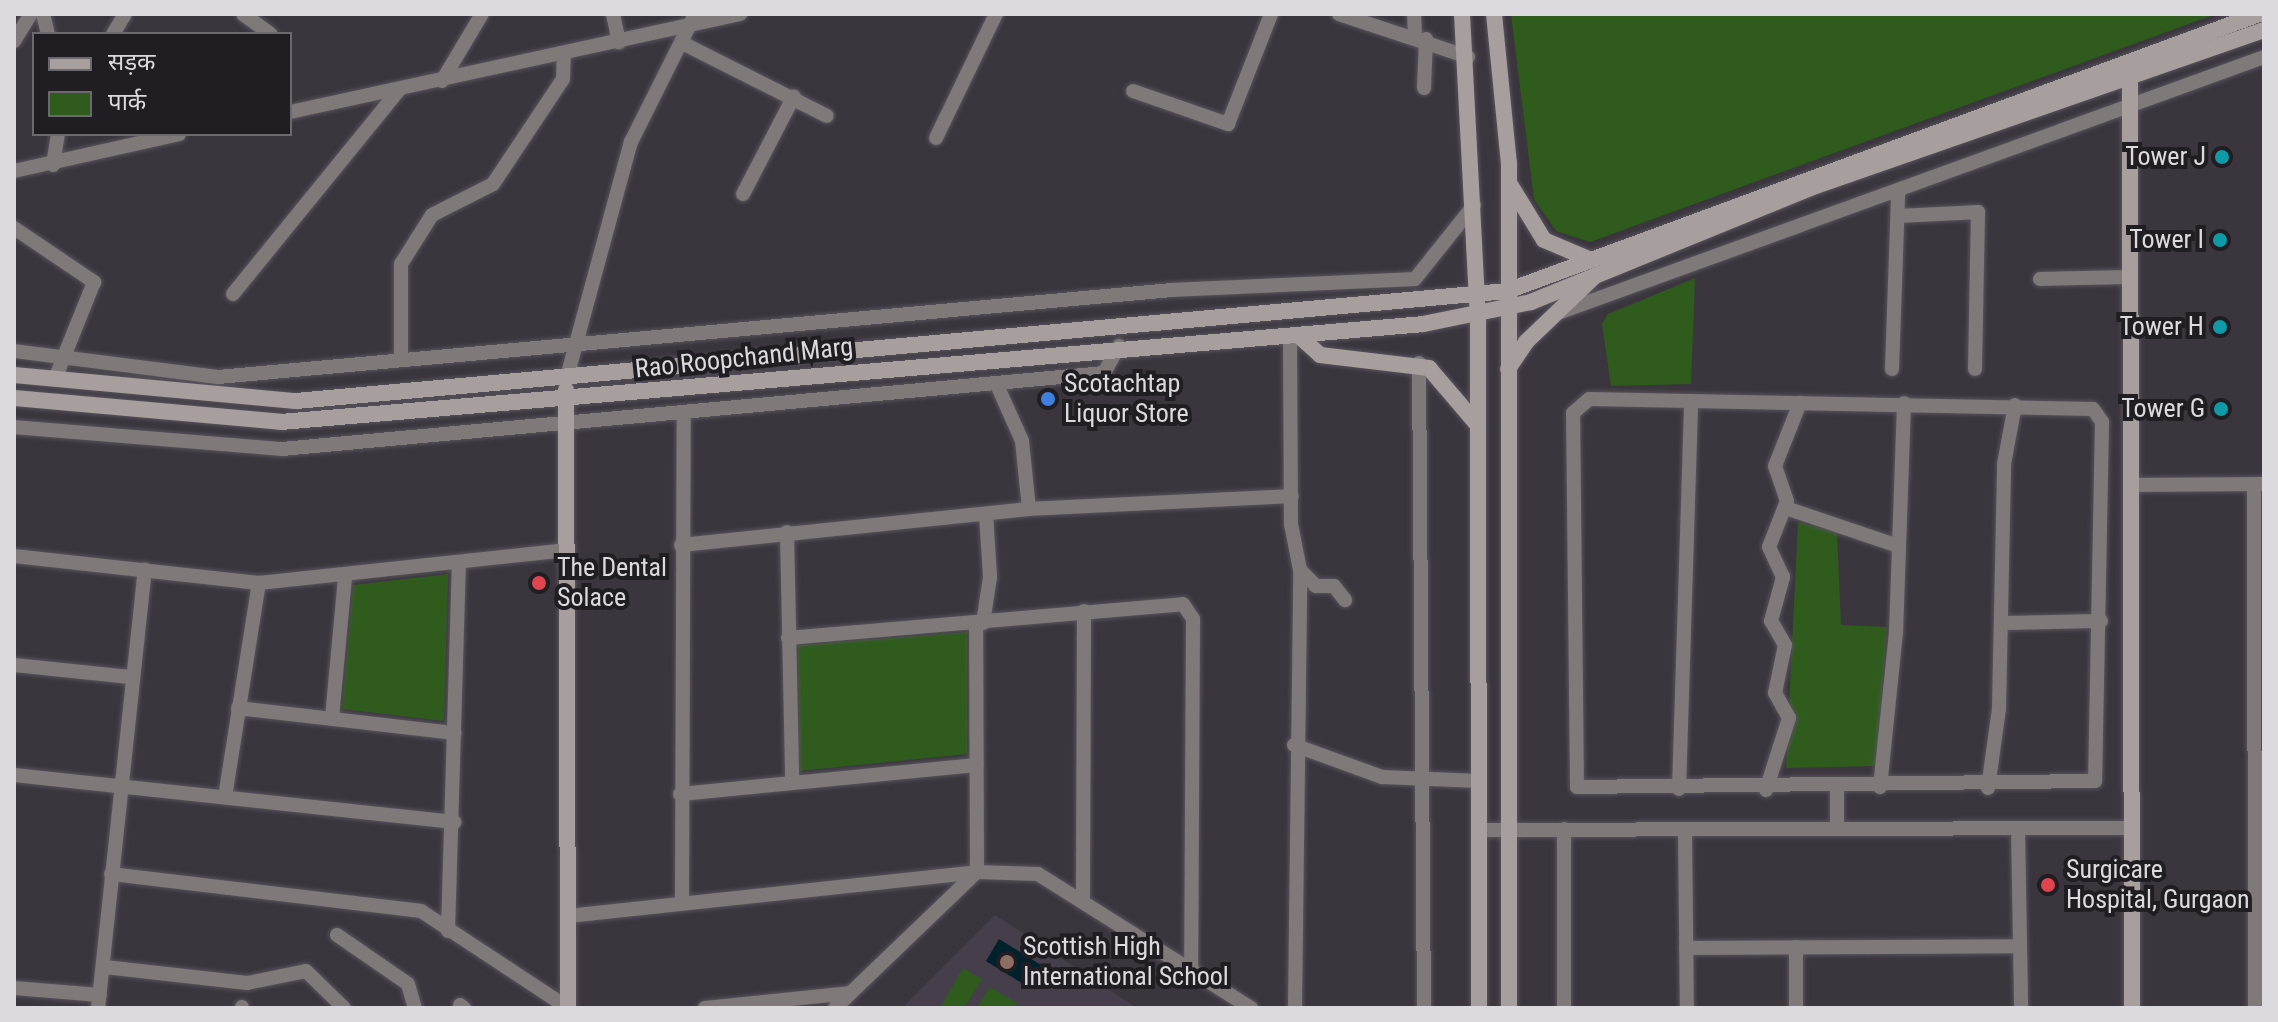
<!DOCTYPE html>
<html>
<head>
<meta charset="utf-8">
<style>
	body { margin:0 }
	#map { position:relative; width:2278px; height:1022px; overflow:hidden; background:#3b353e; font-family:"Roboto Condensed","Noto Sans Devanagari",sans-serif }
	div>[style] { position:absolute }
	.built>* { inset:0; background:#463e4b }
	.green>* { inset:0; background:#2f5c1d }
	.water>* { inset:0; background:#00222d }
	.roads { filter:drop-shadow(0 0 2px #58535b) drop-shadow(0 0 2px #58535b) }
	.street>* { height:14px; margin:-7px; padding:0 7px; transform-origin:7px; border-radius:7px; background:#7f7979 }
	.secondary>* { height:16px; margin:-8px; padding:0 8px; transform-origin:8px; border-radius:8px; background:#a79e9e }
	.dots>* { width:22px; height:22px; translate:-50% -50%; box-sizing:border-box; border:4px solid #201e22; border-radius:50% }
	span { translate:-50% -50%; white-space:nowrap; text-align:center; line-height:1.15; -webkit-text-stroke:8px #201e22; paint-order:stroke }
	.poi-label { font-size:26px; color:#dddadf }
	.right { translate:-100% -50%; text-align:right }
	.left { translate:0 -50%; text-align:left }
	.street-label { font-size:26px; color:#dddadf }
	.frame { position:absolute; inset:0; border:16px solid #dddadf; pointer-events:none }
	.legend { position:absolute; left:32px; top:32px; width:260px; height:104px; box-sizing:border-box; background:#201e22; border:2px solid #6c696e; margin:0; padding:10px 14px; list-style:none; font-size:24px; color:#dddadf }
	.legend li { display:flex; align-items:center; gap:16px; height:40px }
	.legend b { width:40px; border:2px solid #6c696e }
</style>
</head>
<body>
<div id="map">
	<div class="built">
		<div style="clip-path:polygon(995px 915px,1137px 1008px,902px 1008px)"></div>
	</div>
	<div class="green">
		<div style="clip-path:polygon(1511px 14px,2216px 14px,1590px 242px,1556px 231px,1534px 199px)"></div>
		<div style="clip-path:polygon(1695px 278px,1691px 384px,1611px 386px,1602px 324px,1608px 314px)"></div>
		<div style="clip-path:polygon(1798px 522px,1837px 532px,1841px 625px,1887px 627px,1876px 766px,1786px 768px)"></div>
		<div style="clip-path:polygon(448px 574px,444px 721px,342px 709px,353px 585px)"></div>
		<div style="clip-path:polygon(967px 632px,967px 754px,799px 771px,798px 645px)"></div>
		<div style="clip-path:polygon(963px 968px,982px 979px,964px 1008px,940px 1008px)"></div>
		<div style="clip-path:polygon(990px 987px,1017px 1003px,1014px 1008px,977px 1008px)"></div>
	</div>
	<div class="water">
		<div style="clip-path:polygon(999px 939px,1041px 965px,1028px 987px,986px 961px)"></div>
	</div>
	<div class="roads">
		<div class="street">
			<div style="left:43px;top:14px;width:21px;rotate:76deg"></div>
			<div style="left:243px;top:14px;width:34px;rotate:36deg"></div>
			<div style="left:613px;top:14px;width:29px;rotate:78deg"></div>
			<div style="left:1339px;top:14px;width:136px;rotate:18.4deg"></div>
			<div style="left:1414px;top:14px;width:22px;rotate:87deg"></div>
			<div style="left:113px;top:34px;width:23px;rotate:-59deg"></div>
			<div style="left:14px;top:41px;width:32px;rotate:-58deg"></div>
			<div style="left:682px;top:43px;width:162px;rotate:26.7deg"></div>
			<div style="left:442px;top:81px;width:78px;rotate:-59.2deg"></div>
			<div style="left:1424px;top:88px;width:49px;rotate:-87.7deg"></div>
			<div style="left:1133px;top:91px;width:101px;rotate:19.2deg"></div>
			<div style="left:1228px;top:124px;width:118px;rotate:-68.6deg"></div>
			<div style="left:290px;top:112px;width:461px;rotate:-12.3deg"></div>
			<div style="left:936px;top:138px;width:138px;rotate:-64.2deg"></div>
			<div style="left:53px;top:165px;width:31px;rotate:-81deg"></div>
			<div style="left:14px;top:171px;width:169px;rotate:-12.6deg"></div>
			<div style="left:743px;top:194px;width:110px;rotate:-62.5deg"></div>
			<div style="left:1899px;top:216px;width:79px;rotate:-2.9deg"></div>
			<div style="left:1978px;top:212px;width:157px;rotate:91.1deg"></div>
			<div style="left:14px;top:228px;width:97px;rotate:34deg"></div>
			<div style="left:94px;top:282px;width:105px;rotate:111.9deg"></div>
			<div style="left:2040px;top:279px;width:90px;rotate:-1.3deg"></div>
			<div style="left:233px;top:294px;width:263px;rotate:-50.9deg"></div>
			<div style="left:1558px;top:313px;width:751px;rotate:-19.93deg"></div>
			<div style="left:1290px;top:335px;width:189px;rotate:89.7deg"></div>
			<div style="left:1291px;top:524px;width:47px;rotate:78.9deg"></div>
			<div style="left:1300px;top:570px;width:23px;rotate:45deg"></div>
			<div style="left:1316px;top:586px;width:18px"></div>
			<div style="left:1334px;top:586px;width:18px;rotate:52deg"></div>
			<div style="left:14px;top:351px;width:206px;rotate:7.3deg"></div>
			<div style="left:218px;top:377px;width:958px;rotate:-5.21deg"></div>
			<div style="left:1172px;top:290px;width:243px;rotate:-2.6deg"></div>
			<div style="left:1415px;top:279px;width:95px;rotate:-51.4deg"></div>
			<div style="left:401px;top:359px;width:95px;rotate:-90deg"></div>
			<div style="left:401px;top:264px;width:58px;rotate:-57.7deg"></div>
			<div style="left:432px;top:215px;width:68px;rotate:-26.9deg"></div>
			<div style="left:493px;top:184px;width:126px;rotate:-56.3deg"></div>
			<div style="left:563px;top:79px;width:25px;rotate:-88deg"></div>
			<div style="left:1419px;top:363px;width:645px;rotate:89.56deg"></div>
			<div style="left:1892px;top:369px;width:175px;rotate:-88deg"></div>
			<div style="left:567px;top:377px;width:244px;rotate:-74.8deg"></div>
			<div style="left:631px;top:142px;width:143px;rotate:-63.4deg"></div>
			<div style="left:997px;top:385px;width:61px;rotate:65.9deg"></div>
			<div style="left:1022px;top:441px;width:68px;rotate:84.1deg"></div>
			<div style="left:1589px;top:399px;width:504px;rotate:1.14deg"></div>
			<div style="left:2093px;top:409px;width:16px;rotate:55deg"></div>
			<div style="left:2102px;top:422px;width:359px;rotate:91.1deg"></div>
			<div style="left:2095px;top:781px;width:518px;rotate:179.34deg"></div>
			<div style="left:1577px;top:787px;width:374px;rotate:-90.6deg"></div>
			<div style="left:1573px;top:413px;width:21px;rotate:-41deg"></div>
			<div style="left:14px;top:427px;width:269px;rotate:4.7deg"></div>
			<div style="left:282px;top:449px;width:826px;rotate:-5.28deg"></div>
			<div style="left:1104px;top:373px;width:31px;rotate:-61deg"></div>
			<div style="left:2130px;top:485px;width:134px;rotate:-0.4deg"></div>
			<div style="left:2254px;top:485px;width:523px;rotate:89.89deg"></div>
			<div style="left:1786px;top:508px;width:115px;rotate:18.7deg"></div>
			<div style="left:787px;top:532px;width:248px;rotate:88.8deg"></div>
			<div style="left:681px;top:545px;width:350px;rotate:-5.9deg"></div>
			<div style="left:1029px;top:509px;width:263px;rotate:-2.8deg"></div>
			<div style="left:14px;top:556px;width:246px;rotate:6.3deg"></div>
			<div style="left:259px;top:583px;width:310px;rotate:-6.1deg"></div>
			<div style="left:983px;top:623px;width:47px;rotate:-81.3deg"></div>
			<div style="left:990px;top:577px;width:63px;rotate:-93.6deg"></div>
			<div style="left:2003px;top:623px;width:98px;rotate:-1.2deg"></div>
			<div style="left:788px;top:638px;width:396px;rotate:-4.9deg"></div>
			<div style="left:1183px;top:604px;width:18px;rotate:56deg"></div>
			<div style="left:1193px;top:619px;width:355px;rotate:90.3deg"></div>
			<div style="left:14px;top:665px;width:117px;rotate:5.9deg"></div>
			<div style="left:238px;top:708px;width:218px;rotate:6.6deg"></div>
			<div style="left:332px;top:718px;width:142px;rotate:-84.7deg"></div>
			<div style="left:1294px;top:745px;width:94px;rotate:20deg"></div>
			<div style="left:1382px;top:777px;width:97px;rotate:2.4deg"></div>
			<div style="left:14px;top:775px;width:443px;rotate:6.1deg"></div>
			<div style="left:1837px;top:787px;width:42px;rotate:90deg"></div>
			<div style="left:1880px;top:787px;width:155px;rotate:-84.1deg"></div>
			<div style="left:1896px;top:633px;width:230px;rotate:-88deg"></div>
			<div style="left:1988px;top:788px;width:80px;rotate:-82.1deg"></div>
			<div style="left:1999px;top:709px;width:245px;rotate:-88.8deg"></div>
			<div style="left:2004px;top:464px;width:60px;rotate:-79.4deg"></div>
			<div style="left:1679px;top:789px;width:388px;rotate:-88.2deg"></div>
			<div style="left:1766px;top:790px;width:76px;rotate:-72.3deg"></div>
			<div style="left:1789px;top:718px;width:29px;rotate:-119deg"></div>
			<div style="left:1775px;top:693px;width:49px;rotate:-78.2deg"></div>
			<div style="left:1785px;top:645px;width:28px;rotate:-120deg"></div>
			<div style="left:1771px;top:621px;width:46px;rotate:-74.7deg"></div>
			<div style="left:1783px;top:577px;width:33px;rotate:-115deg"></div>
			<div style="left:1769px;top:547px;width:49px;rotate:-68.6deg"></div>
			<div style="left:1787px;top:501px;width:37px;rotate:-109deg"></div>
			<div style="left:1775px;top:466px;width:68px;rotate:-68.4deg"></div>
			<div style="left:680px;top:794px;width:298px;rotate:-5.6deg"></div>
			<div style="left:225px;top:797px;width:217px;rotate:-81deg"></div>
			<div style="left:2018px;top:828px;width:180px;rotate:89deg"></div>
			<div style="left:1685px;top:829px;width:179px;rotate:89.4deg"></div>
			<div style="left:1479px;top:830px;width:653px;rotate:-0.18deg"></div>
			<div style="left:111px;top:874px;width:312px;rotate:6.8deg"></div>
			<div style="left:421px;top:911px;width:176px;rotate:33.4deg"></div>
			<div style="left:1083px;top:897px;width:286px;rotate:-89.8deg"></div>
			<div style="left:682px;top:903px;width:488px;rotate:-89.8deg"></div>
			<div style="left:568px;top:916px;width:411px;rotate:-6.1deg"></div>
			<div style="left:977px;top:872px;width:61px;rotate:1.9deg"></div>
			<div style="left:1038px;top:874px;width:252px;rotate:32.2deg"></div>
			<div style="left:448px;top:931px;width:368px;rotate:-88.3deg"></div>
			<div style="left:337px;top:935px;width:86px;rotate:34.6deg"></div>
			<div style="left:408px;top:984px;width:25px;rotate:74deg"></div>
			<div style="left:1796px;top:947px;width:61px;rotate:90deg"></div>
			<div style="left:1686px;top:948px;width:334px;rotate:-0.3deg"></div>
			<div style="left:105px;top:967px;width:143px;rotate:6.4deg"></div>
			<div style="left:247px;top:983px;width:60px;rotate:-11.5deg"></div>
			<div style="left:306px;top:971px;width:53px;rotate:44.2deg"></div>
			<div style="left:14px;top:988px;width:86px;rotate:4.7deg"></div>
			<div style="left:460px;top:1005px;width:5px;rotate:37deg"></div>
			<div style="left:98px;top:1008px;width:441px;rotate:-83.9deg"></div>
			<div style="left:242px;top:1008px;width:1px;rotate:-90deg"></div>
			<div style="left:705px;top:1008px;width:145px;rotate:-5.9deg"></div>
			<div style="left:835px;top:1008px;width:197px;rotate:-43.8deg"></div>
			<div style="left:977px;top:872px;width:248px;rotate:-90.2deg"></div>
			<div style="left:1295px;top:1008px;width:438px;rotate:-89.3deg"></div>
			<div style="left:1564px;top:1008px;width:179px;rotate:-90deg"></div>
		</div>
		<div class="secondary">
			<div style="left:1462px;top:14px;width:301px;rotate:87deg"></div>
			<div style="left:1478px;top:315px;width:693px;rotate:89.92deg"></div>
			<div style="left:1494px;top:14px;width:150px;rotate:84.3deg"></div>
			<div style="left:1509px;top:163px;width:845px;rotate:90deg"></div>
			<div style="left:2130px;top:70px;width:938px;rotate:89.88deg"></div>
			<div style="left:1511px;top:186px;width:63px;rotate:58.6deg"></div>
			<div style="left:1544px;top:240px;width:49px;rotate:22.9deg"></div>
			<div style="left:1298px;top:335px;width:30px;rotate:42deg"></div>
			<div style="left:1320px;top:355px;width:110px;rotate:6.8deg"></div>
			<div style="left:1429px;top:368px;width:72px;rotate:49.5deg"></div>
			<div style="left:1508px;top:369px;width:32px;rotate:-56deg"></div>
			<div style="left:1526px;top:342px;width:95px;rotate:-43.7deg"></div>
			<div style="left:14px;top:375px;width:283px;rotate:5.3deg"></div>
			<div style="left:296px;top:401px;width:1216px;rotate:-5.19deg"></div>
			<div style="left:1507px;top:291px;width:801px;rotate:-20.22deg"></div>
			<div style="left:566px;top:390px;width:618px;rotate:89.81deg"></div>
			<div style="left:14px;top:398px;width:268px;rotate:5.1deg"></div>
			<div style="left:281px;top:422px;width:1146px;rotate:-4.9deg"></div>
			<div style="left:1423px;top:324px;width:110px;rotate:-11.5deg"></div>
			<div style="left:1531px;top:302px;width:301px;rotate:-22.2deg"></div>
			<div style="left:1810px;top:188px;width:481px;rotate:-19.2deg"></div>
		</div>
	</div>
	<div class="dots">
		<div style="left:2222px;top:157px;background:#0f9aa8"></div>
		<div style="left:2220px;top:240px;background:#0f9aa8"></div>
		<div style="left:2220px;top:327px;background:#0f9aa8"></div>
		<div style="left:1048px;top:399px;background:#3f7fe0"></div>
		<div style="left:2221px;top:409px;background:#0f9aa8"></div>
		<div style="left:539px;top:583px;background:#e0444e"></div>
		<div style="left:2048px;top:885px;background:#e0444e"></div>
		<div style="left:1007px;top:962px;background:#8d6e63"></div>
	</div>
	<div class="poi-label">
		<span class="right" style="left:2206px;top:157px">Tower J</span>
		<span class="right" style="left:2204px;top:240px">Tower I</span>
		<span class="right" style="left:2204px;top:327px">Tower H</span>
		<span class="left" style="left:1064px;top:399px">Scotachtap<br>Liquor Store</span>
		<span class="right" style="left:2205px;top:409px">Tower G</span>
		<span class="left" style="left:557px;top:583px">The Dental<br>Solace</span>
		<span class="left" style="left:2066px;top:885px">Surgicare<br>Hospital, Gurgaon</span>
		<span class="left" style="left:1023px;top:962px">Scottish High<br>International School</span>
	</div>
	<div class="street-label">
		<span style="left:744px;top:358px;rotate:-6deg">Rao Roopchand Marg</span>
	</div>
	<div class="frame"></div>
	<ul class="legend">
	<li><b style="height:10px;background:#a79e9e"></b>सड़क</li>
	<li><b style="height:22px;background:#2f5c1d"></b>पार्क</li>
	</ul>
</div>
</body>
</html>
